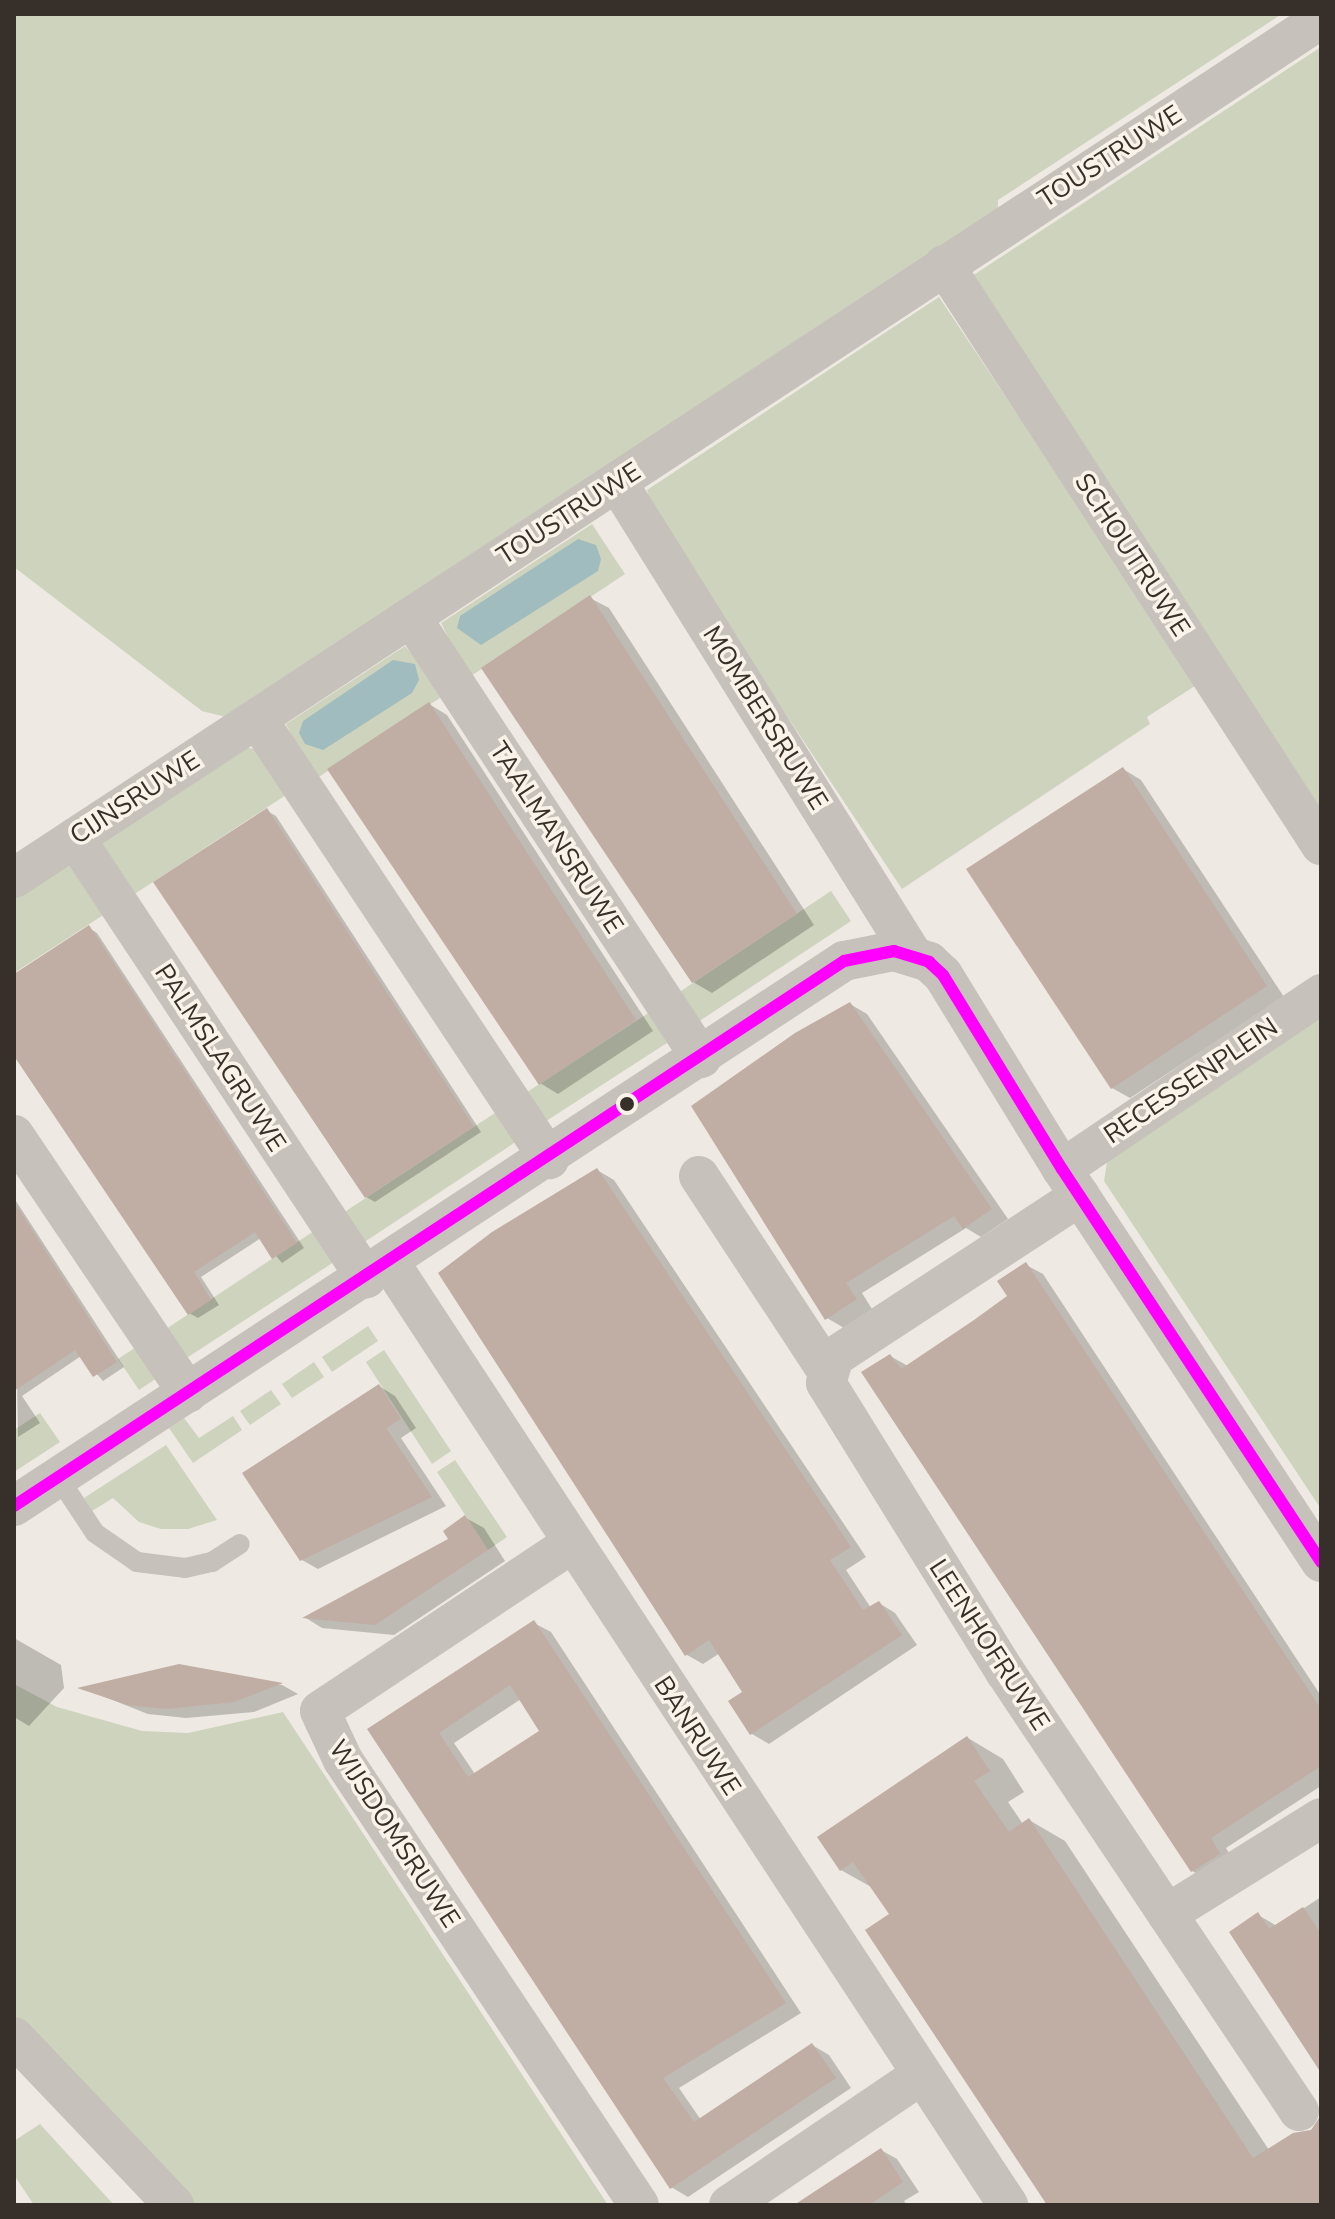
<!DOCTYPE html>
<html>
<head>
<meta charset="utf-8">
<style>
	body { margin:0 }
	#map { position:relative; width:1335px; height:2219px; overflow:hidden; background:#eee9e2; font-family:"Nunito Sans",sans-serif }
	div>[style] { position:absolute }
	.green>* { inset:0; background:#ced3bd }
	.water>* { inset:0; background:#a0bcbe }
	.shadow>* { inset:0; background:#0003 }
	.building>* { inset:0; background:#c0aea4 }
	.service>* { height:20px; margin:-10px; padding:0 10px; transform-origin:10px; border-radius:10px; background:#c7c1bb }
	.minor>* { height:40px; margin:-20px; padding:0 20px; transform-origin:20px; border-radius:20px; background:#c7c1bb }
	.bus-1>* { height:12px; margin:-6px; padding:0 6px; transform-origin:6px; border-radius:6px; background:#f0f }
	.dots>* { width:22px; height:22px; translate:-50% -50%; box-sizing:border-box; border:4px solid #f9f3ea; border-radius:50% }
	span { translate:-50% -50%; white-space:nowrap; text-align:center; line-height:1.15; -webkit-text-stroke:7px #f9f3ea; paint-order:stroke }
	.street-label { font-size:26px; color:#372f29 }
	.frame { position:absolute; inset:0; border:16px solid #372f29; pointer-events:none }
</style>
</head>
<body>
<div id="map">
	<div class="green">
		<div style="clip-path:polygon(14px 14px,1282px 14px,998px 200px,998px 213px,226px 717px,202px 711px,14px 567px)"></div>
		<div style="clip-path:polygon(1321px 47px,1321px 823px,969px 278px)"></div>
		<div style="clip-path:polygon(939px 297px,1198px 684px,1147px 717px,1150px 724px,902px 889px,654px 516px,647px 490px)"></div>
		<div style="clip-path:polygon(592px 524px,625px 574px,468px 678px,441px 623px)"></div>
		<div style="clip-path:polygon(405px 646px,446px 694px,314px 780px,286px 724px)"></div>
		<div style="clip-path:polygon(245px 747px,258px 750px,289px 793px,130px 897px,102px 844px)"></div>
		<div style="clip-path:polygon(72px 863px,111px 910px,14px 973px,14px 891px)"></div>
		<div style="clip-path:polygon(831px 891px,851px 921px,695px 1024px,675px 995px)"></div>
		<div style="clip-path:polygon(653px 1010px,673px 1039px,540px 1125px,521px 1096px)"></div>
		<div style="clip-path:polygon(1321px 1018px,1321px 1509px,1104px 1181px,1107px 1162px,1121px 1151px)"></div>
		<div style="clip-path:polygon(498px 1111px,517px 1141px,360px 1245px,340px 1215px)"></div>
		<div style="clip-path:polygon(317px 1229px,337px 1260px,179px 1363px,160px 1333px)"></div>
		<div style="clip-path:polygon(368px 1326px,378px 1341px,332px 1372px,322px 1357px)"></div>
		<div style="clip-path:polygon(139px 1345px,160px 1376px,139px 1390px,118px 1359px)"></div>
		<div style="clip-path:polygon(384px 1350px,451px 1451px,432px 1464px,366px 1362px)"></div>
		<div style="clip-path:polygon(314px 1362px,324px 1377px,292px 1398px,282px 1384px)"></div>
		<div style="clip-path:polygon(271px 1390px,281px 1404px,250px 1425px,240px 1411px)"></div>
		<div style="clip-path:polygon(40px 1413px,60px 1442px,14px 1472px,14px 1430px)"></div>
		<div style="clip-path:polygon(233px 1416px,242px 1430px,193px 1463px,169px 1428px,184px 1418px,199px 1438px)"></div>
		<div style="clip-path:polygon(166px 1445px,217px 1520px,188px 1529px,161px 1529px,139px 1522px,113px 1498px,92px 1511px,84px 1498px)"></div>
		<div style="clip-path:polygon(455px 1460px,507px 1537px,488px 1550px,437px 1472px)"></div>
		<div style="clip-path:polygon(14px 1684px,57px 1707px,142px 1731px,188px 1733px,283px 1712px,608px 2205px,184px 2205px,14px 2023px)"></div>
		<div style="clip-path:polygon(40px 2124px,114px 2205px,34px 2205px,14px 2175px,14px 2141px)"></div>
	</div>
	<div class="water">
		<div style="clip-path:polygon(578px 539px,596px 545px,601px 559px,598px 571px,481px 645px,457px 628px,460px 616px)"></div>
		<div style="clip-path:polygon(393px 660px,415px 664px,419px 680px,412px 693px,323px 750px,305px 744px,299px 733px,303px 721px)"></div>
	</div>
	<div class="shadow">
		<div style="clip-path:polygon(590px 598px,609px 608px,814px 925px,712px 993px,693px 982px)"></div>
		<div style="clip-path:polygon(429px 704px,447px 715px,653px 1031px,558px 1094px,540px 1083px)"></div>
		<div style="clip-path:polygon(1123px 769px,1141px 780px,1284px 997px,1130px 1098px,1112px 1088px)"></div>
		<div style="clip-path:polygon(267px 811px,276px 816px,481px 1132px,375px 1202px,366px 1197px)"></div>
		<div style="clip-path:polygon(89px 928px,97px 933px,304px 1248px,282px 1263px,261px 1238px,201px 1277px,219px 1305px,198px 1318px,189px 1313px,14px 1052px,14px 977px)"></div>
		<div style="clip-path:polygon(850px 1004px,867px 1014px,1008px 1219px,981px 1237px,966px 1228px,862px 1293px,872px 1309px,844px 1328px,827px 1318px)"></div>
		<div style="clip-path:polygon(597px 1170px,614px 1180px,866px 1557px,846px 1570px,871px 1608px,879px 1603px,895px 1613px,917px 1645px,769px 1744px,752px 1734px,730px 1702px,745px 1692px,720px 1653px,703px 1664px,687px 1655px)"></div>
		<div style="clip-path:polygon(14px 1198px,124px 1367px,103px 1381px,81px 1356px,22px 1396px,40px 1423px,18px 1437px)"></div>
		<div style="clip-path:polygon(1026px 1265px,1043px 1274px,1321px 1696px,1321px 1786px,1226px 1848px,1235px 1863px,1209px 1880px,1192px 1871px,890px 1356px,908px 1366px,1010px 1297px)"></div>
		<div style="clip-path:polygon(379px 1386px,395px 1396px,416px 1428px,401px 1438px,446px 1506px,318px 1569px,302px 1560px)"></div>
		<div style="clip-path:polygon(466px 1518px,484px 1528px,505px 1561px,394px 1635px,322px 1628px,306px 1618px,450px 1540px)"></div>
		<div style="clip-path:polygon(evenodd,534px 1623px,551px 1632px,801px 2013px,679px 2088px,701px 2120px,812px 2045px,829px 2055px,851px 2088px,688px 2197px,671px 2187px,370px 1730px,534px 1623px,521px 1699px,541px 1731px,475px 1774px,454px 1743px,521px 1699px)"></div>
		<div style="clip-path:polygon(14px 1638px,61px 1665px,64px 1688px,29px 1726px,14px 1717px)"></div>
		<div style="clip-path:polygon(179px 1666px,282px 1685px,298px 1694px,254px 1712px,186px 1718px,148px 1714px,82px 1688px)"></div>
		<div style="clip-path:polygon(968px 1738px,1003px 1759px,1024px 1792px,1008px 1802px,1023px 1824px,1029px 1820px,1065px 1841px,1269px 2150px,1312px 2132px,1321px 2118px,1321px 2205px,1047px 2205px,892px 1915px,873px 1888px,841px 1870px)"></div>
		<div style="clip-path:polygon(1321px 1897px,1321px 2068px,1258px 1915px,1277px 1926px)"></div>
		<div style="clip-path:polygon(881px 2150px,897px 2159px,919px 2192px,904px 2201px,907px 2205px,797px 2205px)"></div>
	</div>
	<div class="building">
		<div style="clip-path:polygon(590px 595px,797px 914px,692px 983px,481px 668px)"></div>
		<div style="clip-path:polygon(429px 702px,636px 1020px,539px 1085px,327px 769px)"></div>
		<div style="clip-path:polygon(1123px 767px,1267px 986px,1111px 1089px,966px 869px)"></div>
		<div style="clip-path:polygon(267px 808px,474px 1127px,365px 1198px,153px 882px)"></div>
		<div style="clip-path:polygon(89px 925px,297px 1243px,272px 1259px,255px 1232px,194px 1272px,211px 1300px,188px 1315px,14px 1056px,14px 974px)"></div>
		<div style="clip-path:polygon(850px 1002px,992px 1209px,963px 1229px,954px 1216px,846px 1283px,857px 1299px,825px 1320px,691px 1106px,795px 1033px)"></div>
		<div style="clip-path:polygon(597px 1168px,851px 1547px,830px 1560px,863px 1610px,879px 1601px,902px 1635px,750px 1735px,728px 1701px,742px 1692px,709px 1640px,685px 1656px,438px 1273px,492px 1232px)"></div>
		<div style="clip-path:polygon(14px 1202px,117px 1362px,93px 1377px,75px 1350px,14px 1391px)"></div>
		<div style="clip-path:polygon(1026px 1262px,1321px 1709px,1321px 1766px,1211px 1838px,1220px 1854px,1191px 1872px,861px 1372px,890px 1354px,901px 1369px,974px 1320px,1007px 1296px,997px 1281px)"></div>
		<div style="clip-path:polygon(379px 1384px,401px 1419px,386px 1428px,432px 1497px,300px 1561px,242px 1473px)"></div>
		<div style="clip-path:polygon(465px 1515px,488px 1550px,375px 1625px,302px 1618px,448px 1539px,443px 1531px)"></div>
		<div style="clip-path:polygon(evenodd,534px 1620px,786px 2003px,663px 2078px,694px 2122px,812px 2043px,836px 2078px,670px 2189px,367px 1729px,534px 1620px,510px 1685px,539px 1731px,468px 1777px,439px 1733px,510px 1685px)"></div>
		<div style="clip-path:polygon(179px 1664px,283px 1683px,234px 1702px,166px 1709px,128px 1705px,77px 1688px)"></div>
		<div style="clip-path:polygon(967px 1736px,990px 1771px,974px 1781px,1009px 1832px,1029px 1818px,1253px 2158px,1293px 2133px,1311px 2130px,1321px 2115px,1321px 2205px,1047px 2205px,865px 1930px,889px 1914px,853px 1862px,840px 1871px,817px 1837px)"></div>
		<div style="clip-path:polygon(1303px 1907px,1321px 1934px,1321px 2073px,1229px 1932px,1258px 1912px,1269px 1929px)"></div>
		<div style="clip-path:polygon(881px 2148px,903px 2182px,869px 2205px,794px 2205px)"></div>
	</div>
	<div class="service">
		<div style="left:58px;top:1477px;width:67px;rotate:56.5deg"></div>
		<div style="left:95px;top:1533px;width:51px;rotate:34.6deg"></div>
		<div style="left:137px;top:1562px;width:48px;rotate:7.1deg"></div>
		<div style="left:185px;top:1568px;width:28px;rotate:-13deg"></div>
		<div style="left:212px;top:1562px;width:33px;rotate:-33deg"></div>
	</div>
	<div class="minor">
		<div style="left:944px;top:265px;width:692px;rotate:56.98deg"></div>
		<div style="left:617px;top:482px;width:557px;rotate:57.99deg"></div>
		<div style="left:411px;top:617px;width:528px;rotate:56.67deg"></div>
		<div style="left:258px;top:720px;width:527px;rotate:56.46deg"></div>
		<div style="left:75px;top:838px;width:528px;rotate:56.52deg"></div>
		<div style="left:14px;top:878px;width:1564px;rotate:-33.31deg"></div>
		<div style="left:14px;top:1135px;width:311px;rotate:56deg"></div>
		<div style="left:1062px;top:1169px;width:313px;rotate:-34deg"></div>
		<div style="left:699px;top:1176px;width:233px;rotate:56.7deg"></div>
		<div style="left:1080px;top:1196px;width:294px;rotate:146.8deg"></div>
		<div style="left:834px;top:1357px;width:27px;rotate:107deg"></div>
		<div style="left:826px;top:1383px;width:341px;rotate:58.2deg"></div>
		<div style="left:1006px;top:1673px;width:527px;rotate:56.22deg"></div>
		<div style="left:390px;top:1263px;width:1127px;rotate:56.73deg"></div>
		<div style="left:14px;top:1506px;width:993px;rotate:-33.29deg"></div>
		<div style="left:844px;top:961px;width:51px;rotate:-11.3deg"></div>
		<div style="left:894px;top:951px;width:37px;rotate:17deg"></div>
		<div style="left:929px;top:962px;width:19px;rotate:43deg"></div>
		<div style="left:943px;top:975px;width:228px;rotate:58.5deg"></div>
		<div style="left:1062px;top:1169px;width:471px;rotate:56.6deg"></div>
		<div style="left:571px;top:1544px;width:301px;rotate:146.4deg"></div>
		<div style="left:320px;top:1711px;width:54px;rotate:64.9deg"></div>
		<div style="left:343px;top:1760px;width:534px;rotate:56.37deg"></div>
		<div style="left:1167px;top:1914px;width:181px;rotate:-31.9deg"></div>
		<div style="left:14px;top:2037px;width:232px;rotate:46.4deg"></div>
		<div style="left:729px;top:2205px;width:232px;rotate:-34.1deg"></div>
	</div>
	<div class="bus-1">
		<div style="left:14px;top:1506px;width:993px;rotate:-33.29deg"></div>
		<div style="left:844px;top:961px;width:51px;rotate:-11.3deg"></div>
		<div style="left:894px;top:951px;width:37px;rotate:17deg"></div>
		<div style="left:929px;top:962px;width:19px;rotate:43deg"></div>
		<div style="left:943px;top:975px;width:228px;rotate:58.5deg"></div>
		<div style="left:1062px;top:1169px;width:471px;rotate:56.6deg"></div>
	</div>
	<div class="dots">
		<div style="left:627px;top:1104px;background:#372f29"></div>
	</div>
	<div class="street-label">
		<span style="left:1110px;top:157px;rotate:-33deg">TOUSTRUWE</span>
		<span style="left:569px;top:514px;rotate:-33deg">TOUSTRUWE</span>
		<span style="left:1132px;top:555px;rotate:57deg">SCHOUTRUWE</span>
		<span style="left:765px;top:718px;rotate:58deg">MOMBERSRUWE</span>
		<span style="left:135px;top:798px;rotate:-33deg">CIJNSRUWE</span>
		<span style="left:556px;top:838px;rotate:57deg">TAALMANSRUWE</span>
		<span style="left:220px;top:1058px;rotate:57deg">PALMSLAGRUWE</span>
		<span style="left:1191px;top:1081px;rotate:-34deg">RECESSENPLEIN</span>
		<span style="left:989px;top:1645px;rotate:57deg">LEENHOFRUWE</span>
		<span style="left:697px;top:1736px;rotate:57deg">BANRUWE</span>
		<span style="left:394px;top:1834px;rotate:57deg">WIJSDOMSRUWE</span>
	</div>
	<div class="frame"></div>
</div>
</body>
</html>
